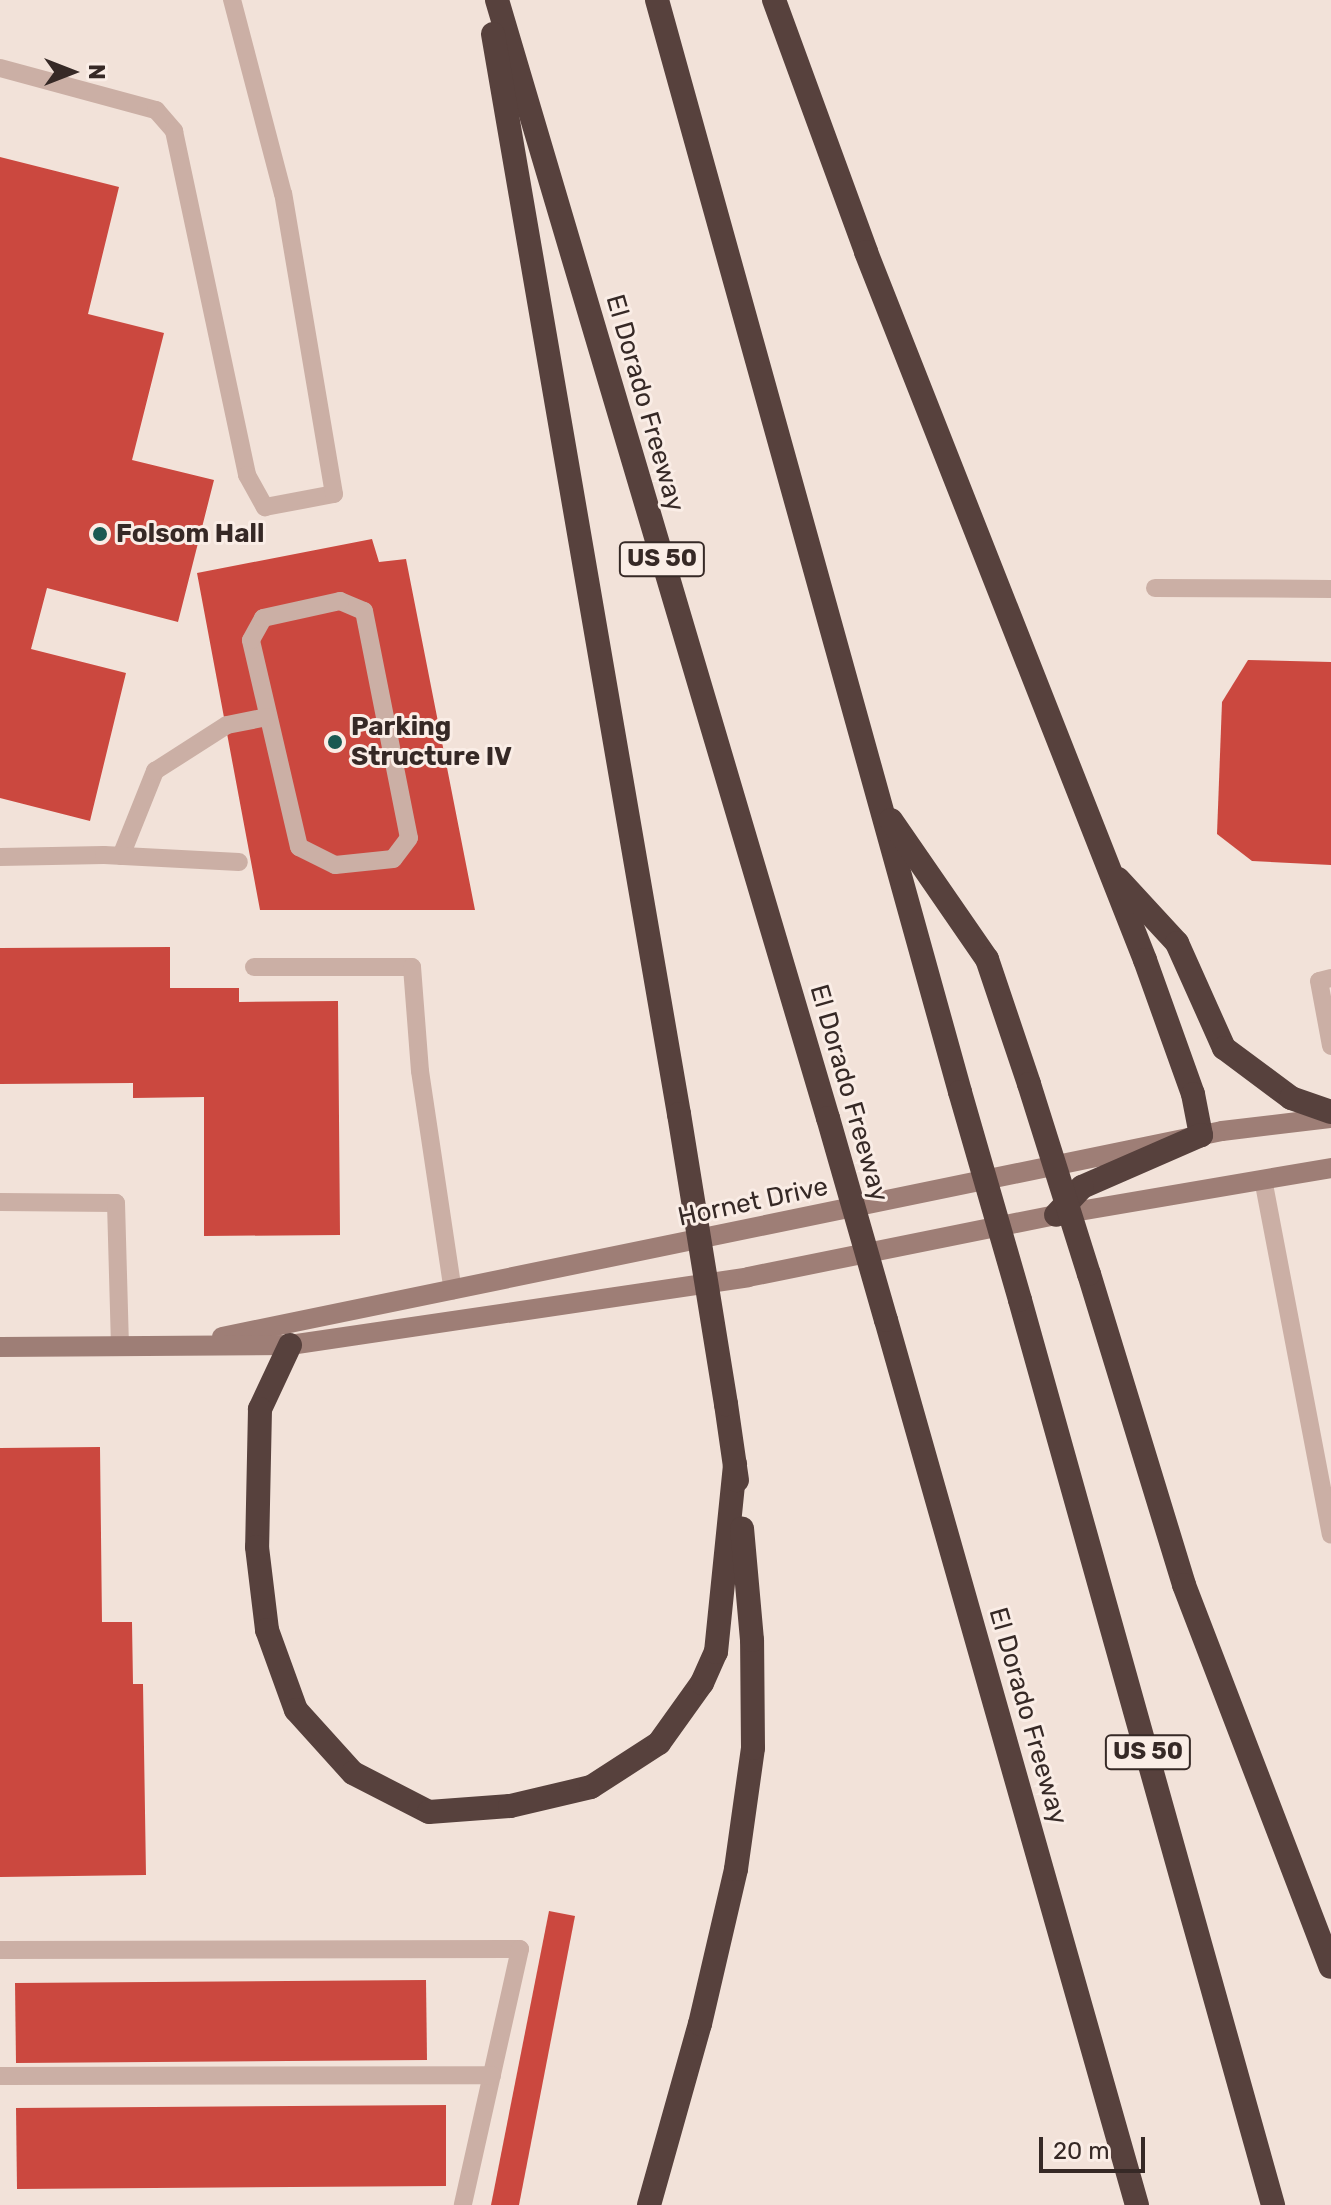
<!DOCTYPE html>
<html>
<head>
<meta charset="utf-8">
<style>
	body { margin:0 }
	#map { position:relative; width:1331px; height:2205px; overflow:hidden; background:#f2e2d9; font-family:Rubik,sans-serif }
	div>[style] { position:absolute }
	.building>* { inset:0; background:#cb483f }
	.lane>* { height:18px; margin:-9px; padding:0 9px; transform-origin:9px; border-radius:9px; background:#cbafa5 }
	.secondary>* { height:20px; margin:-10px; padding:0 10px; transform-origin:10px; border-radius:10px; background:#9e7e76 }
	.highway>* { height:24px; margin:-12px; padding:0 12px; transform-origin:12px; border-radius:12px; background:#57413d }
	.highway-bridge>* { height:24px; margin:-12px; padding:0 12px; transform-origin:12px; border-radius:12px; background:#57413d }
	.dots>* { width:22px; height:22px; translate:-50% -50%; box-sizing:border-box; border:4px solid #faede6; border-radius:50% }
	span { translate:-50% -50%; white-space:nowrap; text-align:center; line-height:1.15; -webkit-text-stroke:6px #faede6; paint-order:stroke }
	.shield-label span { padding:2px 6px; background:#faede6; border:2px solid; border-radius:6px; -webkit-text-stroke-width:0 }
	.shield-label { font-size:24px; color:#362926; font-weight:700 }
	.street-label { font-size:26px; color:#362926 }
	.poi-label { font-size:26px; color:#362926; font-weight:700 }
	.left { translate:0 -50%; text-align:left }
	.north { position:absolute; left:32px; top:32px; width:80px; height:80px; -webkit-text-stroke:6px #faede6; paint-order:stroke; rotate:90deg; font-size:22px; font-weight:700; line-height:32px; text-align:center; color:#362926 }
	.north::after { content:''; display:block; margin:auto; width:28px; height:36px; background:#362926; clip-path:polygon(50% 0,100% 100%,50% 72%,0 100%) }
	.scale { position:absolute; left:1039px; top:2137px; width:106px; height:36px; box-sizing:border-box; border:4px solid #362926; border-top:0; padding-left:10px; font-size:24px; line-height:28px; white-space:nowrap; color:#362926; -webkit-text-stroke:6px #faede6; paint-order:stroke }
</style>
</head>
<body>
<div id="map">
	<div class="building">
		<div style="clip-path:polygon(0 157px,119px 187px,88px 314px,164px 333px,132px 460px,214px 480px,178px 622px,47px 588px,31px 649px,126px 673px,90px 821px,0 798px)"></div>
		<div style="clip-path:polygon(372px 539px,379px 562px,406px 559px,475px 910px,260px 910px,197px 573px)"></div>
		<div style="clip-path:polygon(1248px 660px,1331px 662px,1331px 865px,1252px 861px,1217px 834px,1222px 702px)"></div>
		<div style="clip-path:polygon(170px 947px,170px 988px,239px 988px,239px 1002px,338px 1001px,340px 1235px,204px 1236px,204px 1097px,133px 1098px,133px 1083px,0 1084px,0 948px)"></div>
		<div style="clip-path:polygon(100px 1447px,102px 1622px,132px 1622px,133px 1684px,143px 1684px,146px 1875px,0 1877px,0 1448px)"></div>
		<div style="clip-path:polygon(549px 1911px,575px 1916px,519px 2205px,491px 2205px)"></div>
		<div style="clip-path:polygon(426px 1980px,427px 2060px,16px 2063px,15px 1983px)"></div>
		<div style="clip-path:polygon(446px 2105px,446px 2186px,17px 2189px,16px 2108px)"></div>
	</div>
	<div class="lane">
		<div style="left:0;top:68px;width:162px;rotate:15.1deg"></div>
		<div style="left:156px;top:110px;width:28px;rotate:49deg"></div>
		<div style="left:174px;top:131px;width:352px;rotate:78deg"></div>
		<div style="left:247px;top:475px;width:37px;rotate:61deg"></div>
		<div style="left:265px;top:507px;width:70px;rotate:-10.7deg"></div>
		<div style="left:334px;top:494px;width:304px;rotate:-99.6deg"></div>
		<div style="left:283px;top:194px;width:201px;rotate:-104.7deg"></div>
		<div style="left:1155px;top:588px;width:176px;rotate:0.3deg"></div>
		<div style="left:340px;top:601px;width:26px;rotate:23deg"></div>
		<div style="left:364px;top:611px;width:231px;rotate:78.8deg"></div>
		<div style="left:409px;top:838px;width:26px;rotate:127deg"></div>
		<div style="left:393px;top:859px;width:58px;rotate:174.1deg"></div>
		<div style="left:335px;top:865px;width:40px;rotate:-153.4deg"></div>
		<div style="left:299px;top:847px;width:212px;rotate:-103.1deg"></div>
		<div style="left:251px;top:640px;width:25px;rotate:-61deg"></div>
		<div style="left:263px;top:618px;width:79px;rotate:-12.4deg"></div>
		<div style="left:121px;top:856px;width:92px;rotate:-68.2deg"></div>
		<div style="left:155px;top:771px;width:85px;rotate:-32.6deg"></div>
		<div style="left:227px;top:725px;width:41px;rotate:-11.3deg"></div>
		<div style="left:0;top:857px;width:104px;rotate:-1.1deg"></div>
		<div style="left:104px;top:855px;width:135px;rotate:3deg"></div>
		<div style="left:254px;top:967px;width:158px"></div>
		<div style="left:412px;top:967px;width:104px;rotate:85.6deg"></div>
		<div style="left:420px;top:1071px;width:222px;rotate:81.5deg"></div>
		<div style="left:1331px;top:978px;width:12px;rotate:166deg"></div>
		<div style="left:1319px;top:981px;width:66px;rotate:79.5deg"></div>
		<div style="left:1263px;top:1179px;width:362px;rotate:79.2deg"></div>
		<div style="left:0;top:1202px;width:116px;rotate:0.5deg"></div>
		<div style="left:116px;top:1203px;width:141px;rotate:88.4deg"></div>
		<div style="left:0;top:1950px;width:520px;rotate:-0.11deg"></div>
		<div style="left:520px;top:1949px;width:262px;rotate:102.6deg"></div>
		<div style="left:0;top:2076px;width:492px;rotate:-0.1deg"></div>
	</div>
	<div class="secondary">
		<div style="left:222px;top:1337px;width:1021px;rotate:-11.64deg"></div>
		<div style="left:1222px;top:1131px;width:110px;rotate:-6.8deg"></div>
		<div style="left:0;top:1347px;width:290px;rotate:-0.4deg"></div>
		<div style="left:290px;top:1345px;width:463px;rotate:-8.4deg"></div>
		<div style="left:748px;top:1277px;width:314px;rotate:-11.4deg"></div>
		<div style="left:1056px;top:1215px;width:279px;rotate:-9.7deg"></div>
	</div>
	<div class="highway">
		<div style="left:497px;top:0;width:1166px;rotate:73.51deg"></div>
		<div style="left:657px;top:0;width:1133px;rotate:74.49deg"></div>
		<div style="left:774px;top:0;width:268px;rotate:69.9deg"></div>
		<div style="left:866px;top:252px;width:761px;rotate:68.49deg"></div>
		<div style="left:1145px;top:960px;width:142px;rotate:70.3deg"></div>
		<div style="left:1193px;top:1094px;width:42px;rotate:79deg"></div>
		<div style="left:1201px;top:1135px;width:130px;rotate:156.4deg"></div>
		<div style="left:1082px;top:1187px;width:38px;rotate:133deg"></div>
		<div style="left:493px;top:34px;width:1096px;rotate:80.23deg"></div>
		<div style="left:891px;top:820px;width:169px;rotate:55.4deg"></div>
		<div style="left:987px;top:959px;width:132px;rotate:71.4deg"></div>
		<div style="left:1118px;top:879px;width:87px;rotate:47.3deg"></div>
		<div style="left:1177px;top:943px;width:115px;rotate:65.9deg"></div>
		<div style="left:1224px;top:1048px;width:84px;rotate:36.7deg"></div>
		<div style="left:1291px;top:1098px;width:42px;rotate:19.3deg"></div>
		<div style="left:1089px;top:1274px;width:325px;rotate:73deg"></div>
		<div style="left:1184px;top:1585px;width:409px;rotate:69deg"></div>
		<div style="left:1020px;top:1300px;width:940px;rotate:74.38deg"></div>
		<div style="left:886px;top:1320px;width:920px;rotate:74.17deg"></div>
		<div style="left:290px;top:1345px;width:71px;rotate:115.1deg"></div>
		<div style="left:260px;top:1409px;width:138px;rotate:91.2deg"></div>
		<div style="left:257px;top:1547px;width:84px;rotate:83.1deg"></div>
		<div style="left:267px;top:1630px;width:85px;rotate:70.1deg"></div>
		<div style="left:296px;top:1710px;width:85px;rotate:47.9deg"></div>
		<div style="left:353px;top:1773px;width:85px;rotate:27.2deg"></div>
		<div style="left:429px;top:1812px;width:81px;rotate:-4.2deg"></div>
		<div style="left:510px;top:1806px;width:83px;rotate:-13.2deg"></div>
		<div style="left:591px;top:1787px;width:81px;rotate:-32.9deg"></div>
		<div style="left:659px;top:1743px;width:74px;rotate:-54.4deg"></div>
		<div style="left:702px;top:1683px;width:34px;rotate:-66deg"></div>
		<div style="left:716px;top:1652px;width:189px;rotate:-84.2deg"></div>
		<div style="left:726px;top:1404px;width:77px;rotate:81.8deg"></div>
		<div style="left:649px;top:2205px;width:188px;rotate:-74.3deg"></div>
		<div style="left:700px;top:2024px;width:159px;rotate:-76.9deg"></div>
		<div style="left:736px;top:1869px;width:122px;rotate:-82deg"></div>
		<div style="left:753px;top:1748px;width:108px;rotate:-90.5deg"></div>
		<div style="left:752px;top:1640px;width:112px;rotate:-95.1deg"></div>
	</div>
	<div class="highway-bridge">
		<div style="left:1029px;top:1084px;width:199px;rotate:72.5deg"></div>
		<div style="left:960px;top:1092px;width:216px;rotate:73.9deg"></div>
		<div style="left:679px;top:1114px;width:294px;rotate:80.8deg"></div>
		<div style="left:828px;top:1118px;width:210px;rotate:74deg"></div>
	</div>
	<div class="dots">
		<div style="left:100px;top:534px;background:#1a5952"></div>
		<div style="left:335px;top:742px;background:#1a5952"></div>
	</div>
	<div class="shield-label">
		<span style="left:662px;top:559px">US 50</span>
		<span style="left:1148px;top:1752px">US 50</span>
	</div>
	<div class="street-label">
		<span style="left:645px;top:403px;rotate:74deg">El Dorado Freeway</span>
		<span style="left:849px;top:1093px;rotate:74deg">El Dorado Freeway</span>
		<span style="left:753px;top:1202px;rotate:-12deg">Hornet Drive</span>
		<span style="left:1028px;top:1716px;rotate:74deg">El Dorado Freeway</span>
	</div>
	<div class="poi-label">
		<span class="left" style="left:116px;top:534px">Folsom Hall</span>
		<span class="left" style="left:351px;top:742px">Parking<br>Structure IV</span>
	</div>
	<div class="north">N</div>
	<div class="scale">20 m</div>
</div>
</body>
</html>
